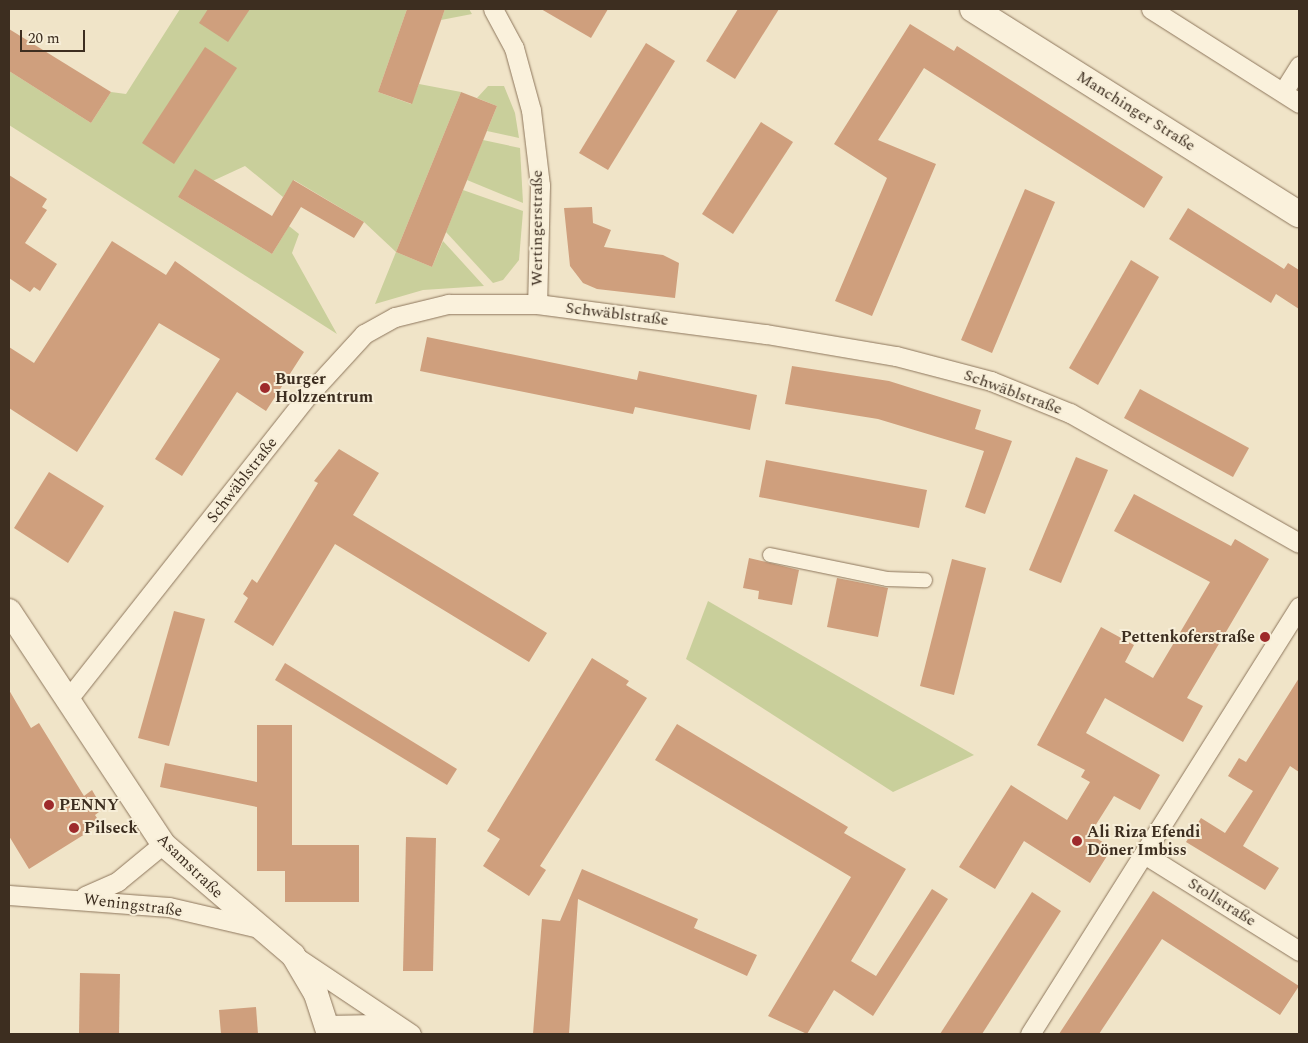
<!DOCTYPE html>
<html>
<head>
<meta charset="utf-8">
<style>
	body { margin:0 }
	#map { position:relative; width:1308px; height:1043px; overflow:hidden; background:#f0e4c8; font-family:Spectral,serif }
	div>[style] { position:absolute }
	.green>* { inset:0; background:#c9cf9b }
	.building>* { inset:0; background:#cf9f7d }
	.roads { filter:drop-shadow(0 0 1px #8d765c) drop-shadow(0 0 1px #8d765c) }
	.pedestrian>* { height:14px; margin:-7px; padding:0 7px; transform-origin:7px; border-radius:7px; background:#faf1dc }
	.minor>* { height:19px; margin:-9.5px; padding:0 9.5px; transform-origin:9.5px; border-radius:9.5px; background:#faf1dc }
	.tertiary>* { height:24px; margin:-12px; padding:0 12px; transform-origin:12px; border-radius:12px; background:#faf1dc }
	.secondary>* { height:26px; margin:-13px; padding:0 13px; transform-origin:13px; border-radius:13px; background:#faf1dc }
	.dots>* { width:14px; height:14px; translate:-50% -50%; box-sizing:border-box; border:2px solid #f7eed8; border-radius:50% }
	span { translate:-50% -50%; white-space:nowrap; text-align:center; line-height:1.15; -webkit-text-stroke:4px #f7eed8; paint-order:stroke }
	.street-label { font-size:16px; color:#3d2e20 }
	.poi-label { font-size:16px; color:#3d2e20; font-weight:700 }
	.left { translate:0 -50%; text-align:left }
	.right { translate:-100% -50%; text-align:right }
	.frame { position:absolute; inset:0; border:10px solid #3d2e20; pointer-events:none }
	.scale { position:absolute; left:20px; top:30px; width:65px; height:22px; box-sizing:border-box; border:2px solid #3d2e20; border-top:0; padding-left:6px; font-size:15px; line-height:18px; white-space:nowrap; color:#3d2e20; -webkit-text-stroke:4px #f7eed8; paint-order:stroke }
</style>
</head>
<body>
<div id="map">
	<div class="green">
		<div style="clip-path:polygon(180px 9px,407px 9px,378px 92px,411px 104px,419px 84px,461px 92px,396px 252px,432px 267px,443px 241px,484px 286px,423px 290px,375px 304px,396px 252px,364px 222px,294px 180px,283px 197px,245px 166px,178px 197px,272px 254px,289px 226px,299px 234px,292px 253px,337px 334px,9px 125px,9px 71px,91px 123px,111px 92px,126px 94px)"></div>
		<div style="clip-path:polygon(445px 9px,469px 9px,472px 14px,441px 20px)"></div>
		<div style="clip-path:polygon(488px 86px,504px 86px,515px 113px,519px 138px,487px 131px,497px 106px,477px 98px)"></div>
		<div style="clip-path:polygon(483px 140px,520px 148px,523px 203px,467px 180px)"></div>
		<div style="clip-path:polygon(463px 190px,523px 211px,519px 260px,503px 280px,493px 283px,446px 232px)"></div>
		<div style="clip-path:polygon(708px 601px,974px 755px,893px 792px,686px 659px)"></div>
	</div>
	<div class="building">
		<div style="clip-path:polygon(208px 9px,250px 9px,228px 42px,199px 23px)"></div>
		<div style="clip-path:polygon(407px 9px,445px 9px,412px 104px,378px 92px)"></div>
		<div style="clip-path:polygon(541px 9px,608px 9px,591px 38px)"></div>
		<div style="clip-path:polygon(738px 9px,779px 9px,735px 79px,706px 61px)"></div>
		<div style="clip-path:polygon(910px 24px,954px 51px,957px 46px,1163px 177px,1144px 208px,924px 68px,878px 140px,936px 164px,872px 316px,835px 301px,887px 178px,834px 144px)"></div>
		<div style="clip-path:polygon(9px 29px,111px 92px,91px 123px,9px 71px)"></div>
		<div style="clip-path:polygon(646px 43px,675px 61px,608px 170px,579px 153px)"></div>
		<div style="clip-path:polygon(205px 47px,237px 68px,174px 164px,142px 143px)"></div>
		<div style="clip-path:polygon(461px 92px,497px 106px,432px 267px,396px 252px)"></div>
		<div style="clip-path:polygon(761px 122px,793px 142px,733px 234px,702px 214px)"></div>
		<div style="clip-path:polygon(195px 169px,272px 216px,293px 180px,364px 222px,354px 238px,301px 207px,272px 254px,178px 197px)"></div>
		<div style="clip-path:polygon(9px 175px,47px 199px,42px 207px,47px 210px,25px 243px,57px 264px,40px 291px,34px 287px,30px 292px,9px 278px)"></div>
		<div style="clip-path:polygon(1025px 189px,1055px 202px,992px 353px,961px 340px)"></div>
		<div style="clip-path:polygon(592px 207px,593px 223px,611px 230px,604px 247px,663px 255px,679px 263px,675px 298px,597px 289px,583px 283px,570px 266px,564px 208px)"></div>
		<div style="clip-path:polygon(1188px 208px,1284px 269px,1288px 263px,1299px 270px,1299px 309px,1276px 294px,1271px 303px,1169px 239px)"></div>
		<div style="clip-path:polygon(112px 241px,166px 275px,175px 261px,304px 352px,266px 411px,237px 392px,182px 476px,155px 459px,220px 359px,159px 323px,77px 452px,9px 408px,9px 347px,34px 363px)"></div>
		<div style="clip-path:polygon(1131px 260px,1159px 277px,1098px 385px,1069px 368px)"></div>
		<div style="clip-path:polygon(427px 337px,637px 380px,639px 371px,757px 395px,750px 430px,635px 407px,633px 414px,420px 371px)"></div>
		<div style="clip-path:polygon(792px 366px,889px 381px,981px 410px,975px 429px,1012px 441px,985px 514px,965px 507px,984px 451px,878px 419px,785px 404px)"></div>
		<div style="clip-path:polygon(1140px 389px,1249px 448px,1233px 477px,1124px 418px)"></div>
		<div style="clip-path:polygon(339px 449px,379px 473px,353px 515px,547px 633px,529px 662px,335px 544px,273px 646px,234px 622px,248px 598px,243px 594px,252px 579px,257px 583px,318px 483px,314px 481px)"></div>
		<div style="clip-path:polygon(1076px 457px,1108px 470px,1061px 583px,1029px 570px)"></div>
		<div style="clip-path:polygon(766px 460px,927px 490px,919px 528px,759px 497px)"></div>
		<div style="clip-path:polygon(49px 472px,104px 506px,68px 563px,14px 528px)"></div>
		<div style="clip-path:polygon(1134px 494px,1231px 546px,1235px 539px,1269px 559px,1187px 698px,1203px 706px,1183px 742px,1105px 698px,1086px 733px,1160px 775px,1140px 810px,1114px 796px,1090px 834px,1112px 848px,1090px 883px,1024px 841px,995px 889px,959px 867px,1011px 785px,1067px 820px,1090px 782px,1081px 777px,1085px 770px,1037px 745px,1101px 627px,1134px 645px,1125px 662px,1153px 678px,1210px 582px,1114px 531px)"></div>
		<div style="clip-path:polygon(749px 558px,799px 570px,792px 605px,758px 599px,759px 591px,743px 588px)"></div>
		<div style="clip-path:polygon(952px 559px,986px 568px,954px 695px,920px 686px)"></div>
		<div style="clip-path:polygon(837px 578px,888px 588px,878px 637px,827px 627px)"></div>
		<div style="clip-path:polygon(174px 611px,205px 619px,169px 746px,138px 738px)"></div>
		<div style="clip-path:polygon(592px 658px,629px 681px,626px 685px,647px 698px,540px 866px,546px 870px,529px 896px,483px 866px,500px 839px,487px 831px)"></div>
		<div style="clip-path:polygon(285px 663px,457px 769px,447px 785px,275px 680px)"></div>
		<div style="clip-path:polygon(1299px 678px,1299px 772px,1290px 766px,1243px 846px,1279px 868px,1265px 890px,1186px 842px,1201px 818px,1225px 833px,1253px 791px,1228px 776px,1239px 758px,1246px 762px)"></div>
		<div style="clip-path:polygon(9px 690px,31px 728px,39px 723px,84px 796px,92px 790px,103px 809px,95px 815px,101px 824px,29px 869px,9px 836px)"></div>
		<div style="clip-path:polygon(677px 724px,848px 827px,844px 833px,906px 869px,851px 961px,876px 976px,932px 889px,948px 899px,873px 1016px,834px 990px,807px 1034px,768px 1016px,851px 877px,655px 760px)"></div>
		<div style="clip-path:polygon(257px 725px,292px 725px,292px 845px,359px 845px,359px 902px,285px 902px,285px 871px,257px 871px,257px 807px,160px 787px,165px 763px,257px 782px)"></div>
		<div style="clip-path:polygon(406px 837px,436px 838px,433px 971px,403px 971px)"></div>
		<div style="clip-path:polygon(582px 869px,698px 919px,694px 928px,757px 955px,747px 976px,578px 899px,569px 1034px,533px 1034px,542px 919px,560px 921px)"></div>
		<div style="clip-path:polygon(1153px 891px,1299px 986px,1280px 1015px,1162px 939px,1099px 1034px,1059px 1034px)"></div>
		<div style="clip-path:polygon(1032px 892px,1061px 911px,982px 1034px,940px 1034px)"></div>
		<div style="clip-path:polygon(80px 973px,120px 974px,119px 1034px,79px 1034px)"></div>
		<div style="clip-path:polygon(256px 1007px,258px 1034px,221px 1034px,219px 1010px)"></div>
	</div>
	<div class="roads">
		<div class="pedestrian">
			<div style="left:770px;top:555px;width:119px;rotate:11.6deg"></div>
			<div style="left:887px;top:579px;width:38px;rotate:2deg"></div>
		</div>
		<div class="minor">
			<div style="left:493px;top:9px;width:44px;rotate:61.7deg"></div>
			<div style="left:514px;top:48px;width:64px;rotate:74.7deg"></div>
			<div style="left:531px;top:110px;width:76px;rotate:83.2deg"></div>
			<div style="left:540px;top:185px;width:119px;rotate:91.4deg"></div>
			<div style="left:1151px;top:9px;width:175px;rotate:32.4deg"></div>
			<div style="left:1283px;top:92px;width:31px;rotate:-58deg"></div>
			<div style="left:68px;top:699px;width:390px;rotate:-51.7deg"></div>
			<div style="left:310px;top:393px;width:80px;rotate:-47.5deg"></div>
			<div style="left:364px;top:334px;width:35px;rotate:-29deg"></div>
			<div style="left:395px;top:317px;width:55px;rotate:-13.8deg"></div>
			<div style="left:448px;top:304px;width:89px"></div>
			<div style="left:537px;top:304px;width:231px;rotate:7.5deg"></div>
			<div style="left:766px;top:334px;width:132px;rotate:9.6deg"></div>
			<div style="left:896px;top:356px;width:98px;rotate:14.7deg"></div>
			<div style="left:991px;top:381px;width:85px;rotate:22.1deg"></div>
			<div style="left:1070px;top:413px;width:263px;rotate:29.6deg"></div>
			<div style="left:1144px;top:854px;width:183px;rotate:32deg"></div>
			<div style="left:9px;top:895px;width:160px;rotate:4.3deg"></div>
			<div style="left:169px;top:907px;width:88px;rotate:13.1deg"></div>
			<div style="left:85px;top:896px;width:36px;rotate:-24deg"></div>
			<div style="left:118px;top:881px;width:58px;rotate:-39.4deg"></div>
			<div style="left:293px;top:955px;width:142px;rotate:33.8deg"></div>
			<div style="left:327px;top:1025px;width:50px;rotate:-1.1deg"></div>
			<div style="left:377px;top:1024px;width:26px;rotate:16deg"></div>
			<div style="left:1030px;top:1034px;width:505px;rotate:-57.79deg"></div>
		</div>
		<div class="tertiary">
			<div style="left:9px;top:611px;width:279px;rotate:56.5deg"></div>
			<div style="left:163px;top:844px;width:171px;rotate:40.5deg"></div>
			<div style="left:293px;top:955px;width:45px;rotate:59.5deg"></div>
			<div style="left:316px;top:994px;width:42px;rotate:72deg"></div>
		</div>
		<div class="secondary">
			<div style="left:973px;top:9px;width:385px;rotate:32.2deg"></div>
		</div>
	</div>
	<div class="dots">
		<div style="left:265px;top:388px;background:#9e2a2b"></div>
		<div style="left:1265px;top:637px;background:#9e2a2b"></div>
		<div style="left:49px;top:805px;background:#9e2a2b"></div>
		<div style="left:74px;top:828px;background:#9e2a2b"></div>
		<div style="left:1077px;top:841px;background:#9e2a2b"></div>
	</div>
	<div class="street-label">
		<span style="left:1136px;top:111px;rotate:32deg">Manchinger Straße</span>
		<span style="left:537px;top:228px;rotate:-90deg">Wertingerstraße</span>
		<span style="left:617px;top:314px;rotate:7deg">Schwäblstraße</span>
		<span style="left:1013px;top:392px;rotate:20deg">Schwäblstraße</span>
		<span style="left:242px;top:480px;rotate:-52deg">Schwäblstraße</span>
		<span style="left:190px;top:866px;rotate:44deg">Asamstraße</span>
		<span style="left:1222px;top:902px;rotate:32deg">Stollstraße</span>
		<span style="left:133px;top:905px;rotate:7deg">Weningstraße</span>
	</div>
	<div class="poi-label">
		<span class="left" style="left:275px;top:388px">Burger<br>Holzzentrum</span>
		<span class="right" style="left:1255px;top:637px">Pettenkoferstraße</span>
		<span class="left" style="left:59px;top:805px">PENNY</span>
		<span class="left" style="left:84px;top:828px">Pilseck</span>
		<span class="left" style="left:1087px;top:841px">Ali Riza Efendi<br>Döner Imbiss</span>
	</div>
	<div class="frame"></div>
	<div class="scale">20 m</div>
</div>
</body>
</html>
